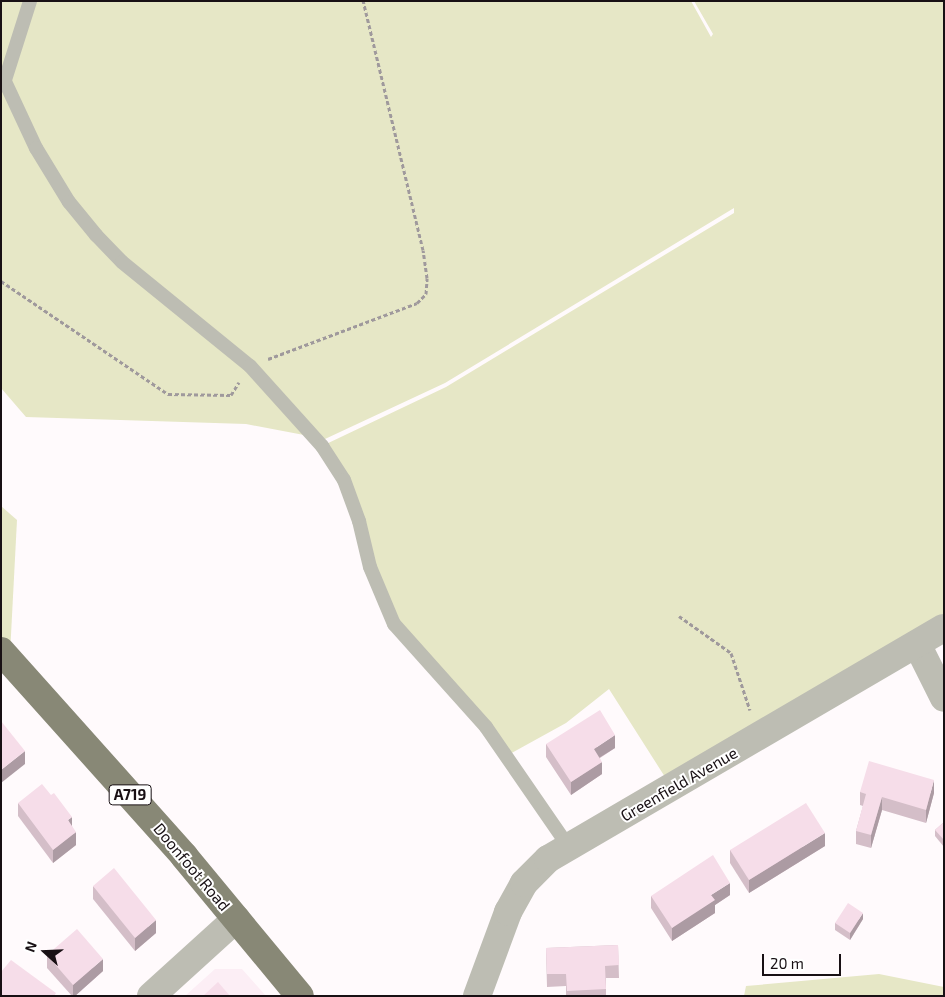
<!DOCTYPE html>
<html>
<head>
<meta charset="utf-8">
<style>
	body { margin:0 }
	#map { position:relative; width:945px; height:997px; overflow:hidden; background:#fffafc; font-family:"Exo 2",sans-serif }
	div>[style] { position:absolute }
	.built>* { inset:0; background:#fceef5 }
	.green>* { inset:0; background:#e6e7c6 }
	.path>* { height:3px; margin-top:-1.5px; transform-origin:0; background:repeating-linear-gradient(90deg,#9f999c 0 4px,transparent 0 6.5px) }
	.service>* { height:14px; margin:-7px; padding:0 7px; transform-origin:7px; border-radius:7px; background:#bdbdb3 }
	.minor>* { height:28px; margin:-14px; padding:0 14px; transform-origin:14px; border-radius:14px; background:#bdbdb3 }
	.tertiary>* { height:28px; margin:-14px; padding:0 14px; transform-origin:14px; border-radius:14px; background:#bdbdb3 }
	.primary>* { height:28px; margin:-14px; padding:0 14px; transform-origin:14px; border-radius:14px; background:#888876 }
	.wall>* { inset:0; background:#d4bec8 }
	.shaded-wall>* { inset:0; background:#ac9ba3 }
	.building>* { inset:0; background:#f6dde9 }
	span { translate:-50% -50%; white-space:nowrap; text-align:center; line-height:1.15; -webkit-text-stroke:4px #fff; paint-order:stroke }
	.shield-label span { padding:1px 4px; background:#fff; border:1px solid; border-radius:4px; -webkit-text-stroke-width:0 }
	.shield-label { font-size:15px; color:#181014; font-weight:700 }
	.street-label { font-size:16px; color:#181014 }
	.frame { position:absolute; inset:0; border:2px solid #181014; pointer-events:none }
	.north { position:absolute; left:20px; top:927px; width:50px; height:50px; -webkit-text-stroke:4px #fff; paint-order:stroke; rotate:290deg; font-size:14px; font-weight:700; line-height:20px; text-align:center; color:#181014 }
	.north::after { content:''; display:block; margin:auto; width:18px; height:22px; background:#181014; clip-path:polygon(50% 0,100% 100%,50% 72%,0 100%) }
	.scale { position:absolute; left:762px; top:954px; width:79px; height:22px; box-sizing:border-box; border:2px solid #181014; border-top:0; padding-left:6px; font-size:15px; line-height:18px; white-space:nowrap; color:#181014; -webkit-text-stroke:4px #fff; paint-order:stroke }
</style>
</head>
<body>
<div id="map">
	<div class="built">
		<div style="clip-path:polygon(215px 969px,242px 969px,266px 996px,185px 996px)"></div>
	</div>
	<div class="green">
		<div style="clip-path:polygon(1px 1px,691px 1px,711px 37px,713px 34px,694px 1px,944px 1px,944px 628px,672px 788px,609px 689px,566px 723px,508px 755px,394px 624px,359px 521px,322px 446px,446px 387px,734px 213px,734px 208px,445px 383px,325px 439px,246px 424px,26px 417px,1px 388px)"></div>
		<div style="clip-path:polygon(1px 506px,17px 520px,10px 654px,1px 645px)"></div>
		<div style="clip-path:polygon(879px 974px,944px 987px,944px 996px,744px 996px,746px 986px)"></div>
	</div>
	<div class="path">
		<div style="left:1px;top:281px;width:202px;rotate:34.1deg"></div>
		<div style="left:168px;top:394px;width:63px;rotate:0.9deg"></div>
		<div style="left:231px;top:395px;width:15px;rotate:-58deg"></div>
		<div style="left:268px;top:359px;width:159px;rotate:-20.6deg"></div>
		<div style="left:417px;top:303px;width:13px;rotate:-45deg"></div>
		<div style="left:426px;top:294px;width:16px;rotate:-86deg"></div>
		<div style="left:427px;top:278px;width:28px;rotate:-98deg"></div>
		<div style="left:423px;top:250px;width:256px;rotate:-103.5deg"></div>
		<div style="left:679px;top:616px;width:64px;rotate:35.4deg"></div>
		<div style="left:731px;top:653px;width:60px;rotate:71.6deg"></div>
	</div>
	<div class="service">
		<div style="left:1px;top:73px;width:83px;rotate:65deg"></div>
		<div style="left:36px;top:148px;width:63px;rotate:58.6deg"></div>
		<div style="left:69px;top:202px;width:43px;rotate:50.7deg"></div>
		<div style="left:96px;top:235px;width:37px;rotate:46deg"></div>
		<div style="left:122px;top:262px;width:165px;rotate:39.1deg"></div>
		<div style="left:250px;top:366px;width:108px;rotate:48deg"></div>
		<div style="left:322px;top:446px;width:40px;rotate:57.1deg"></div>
		<div style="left:344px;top:480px;width:44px;rotate:69.9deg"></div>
		<div style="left:359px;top:521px;width:47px;rotate:76.6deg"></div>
		<div style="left:370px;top:567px;width:62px;rotate:67.2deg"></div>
		<div style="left:394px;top:624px;width:138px;rotate:48.2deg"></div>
		<div style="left:486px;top:727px;width:145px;rotate:55.4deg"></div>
		<div style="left:5px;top:80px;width:83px;rotate:-72.4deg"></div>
	</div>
	<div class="minor">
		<div style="left:917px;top:644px;width:60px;rotate:63.4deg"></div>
		<div style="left:151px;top:996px;width:115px;rotate:-42.2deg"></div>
	</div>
	<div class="tertiary">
		<div style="left:477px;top:996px;width:90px;rotate:-69.7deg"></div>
		<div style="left:508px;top:912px;width:33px;rotate:-61deg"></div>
		<div style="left:524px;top:883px;width:34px;rotate:-45deg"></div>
		<div style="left:548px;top:859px;width:458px;rotate:-30.3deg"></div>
	</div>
	<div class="primary">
		<div style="left:1px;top:651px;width:275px;rotate:48.2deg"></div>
		<div style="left:184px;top:856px;width:182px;rotate:50.4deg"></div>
	</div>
	<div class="wall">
		<div style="clip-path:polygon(546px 744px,615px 748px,600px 758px,602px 774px,571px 795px,546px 757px)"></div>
		<div style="clip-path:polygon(860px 792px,934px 793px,926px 823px,882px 810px,871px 848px,856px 844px,856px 831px,863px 806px,860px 805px)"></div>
		<div style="clip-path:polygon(18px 803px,72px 826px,76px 845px,53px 863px,18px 816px)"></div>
		<div style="clip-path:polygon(944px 822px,944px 847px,935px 836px,935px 830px)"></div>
		<div style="clip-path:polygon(825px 846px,749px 893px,730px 863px,730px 850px)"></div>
		<div style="clip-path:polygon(93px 886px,156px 933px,135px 951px,93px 899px)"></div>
		<div style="clip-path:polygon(730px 895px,715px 905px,715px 913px,672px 941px,651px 908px,651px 896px)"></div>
		<div style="clip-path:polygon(863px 919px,850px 940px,835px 930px,835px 923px)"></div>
		<div style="clip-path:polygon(618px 945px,619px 978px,606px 978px,606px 996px,566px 996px,566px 986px,547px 987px,546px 948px)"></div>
		<div style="clip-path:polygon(47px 955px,103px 971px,75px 996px,72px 996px,47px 968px)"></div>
	</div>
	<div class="shaded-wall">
		<div style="clip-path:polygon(615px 735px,615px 748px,594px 761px,594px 749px)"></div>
		<div style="clip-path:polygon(25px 751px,25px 764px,1px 783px,1px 770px)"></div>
		<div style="clip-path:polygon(602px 762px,602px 774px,571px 795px,571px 782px)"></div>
		<div style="clip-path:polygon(934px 780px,934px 793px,926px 823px,926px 810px)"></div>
		<div style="clip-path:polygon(882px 797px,882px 810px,871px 848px,871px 835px)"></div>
		<div style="clip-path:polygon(72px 817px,72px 830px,68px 820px)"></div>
		<div style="clip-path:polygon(76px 832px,76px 845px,53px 863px,53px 850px)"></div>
		<div style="clip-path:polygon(825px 833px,825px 846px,749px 893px,749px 880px)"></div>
		<div style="clip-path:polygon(730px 883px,730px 895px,715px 905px,715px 913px,672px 941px,672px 928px,711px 895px)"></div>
		<div style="clip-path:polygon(863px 913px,863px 919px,850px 940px,850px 933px)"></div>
		<div style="clip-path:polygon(156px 920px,156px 933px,135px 951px,135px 938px)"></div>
		<div style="clip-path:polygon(103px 959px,103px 971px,75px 996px,73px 996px,73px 985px)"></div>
	</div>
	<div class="building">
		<div style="clip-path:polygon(600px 710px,615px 735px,594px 749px,602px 762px,571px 782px,546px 744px)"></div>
		<div style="clip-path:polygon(1px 721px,25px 751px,1px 770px)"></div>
		<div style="clip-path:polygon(869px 761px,934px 780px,926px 810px,882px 797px,871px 835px,856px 831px,866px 794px,860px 792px)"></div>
		<div style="clip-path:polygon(42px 784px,51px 795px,54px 793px,72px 817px,68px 820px,76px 832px,53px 850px,18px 803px)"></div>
		<div style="clip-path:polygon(806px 803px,825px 833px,749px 880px,730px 850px)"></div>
		<div style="clip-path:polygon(944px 822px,944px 840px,935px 830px)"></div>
		<div style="clip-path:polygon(713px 855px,730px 883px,711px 895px,715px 900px,672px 928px,651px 896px)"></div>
		<div style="clip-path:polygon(114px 868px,156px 920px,135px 938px,93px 886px)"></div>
		<div style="clip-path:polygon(848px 903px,863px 913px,850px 933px,835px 923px)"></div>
		<div style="clip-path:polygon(77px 929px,103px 959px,73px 985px,47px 955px)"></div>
		<div style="clip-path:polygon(618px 945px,619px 965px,605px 966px,606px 989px,567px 991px,566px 974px,547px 974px,546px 948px)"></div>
		<div style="clip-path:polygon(11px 960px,56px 993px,54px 996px,1px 996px,1px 972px)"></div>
		<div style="clip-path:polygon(218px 982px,230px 996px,203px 996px)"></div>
	</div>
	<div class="shield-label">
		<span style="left:130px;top:795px">A719</span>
	</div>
	<div class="street-label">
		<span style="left:679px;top:784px;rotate:-30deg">Greenfield Avenue</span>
		<span style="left:192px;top:867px;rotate:50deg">Doonfoot Road</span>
	</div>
	<div class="frame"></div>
	<div class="north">N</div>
	<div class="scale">20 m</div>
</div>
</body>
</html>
